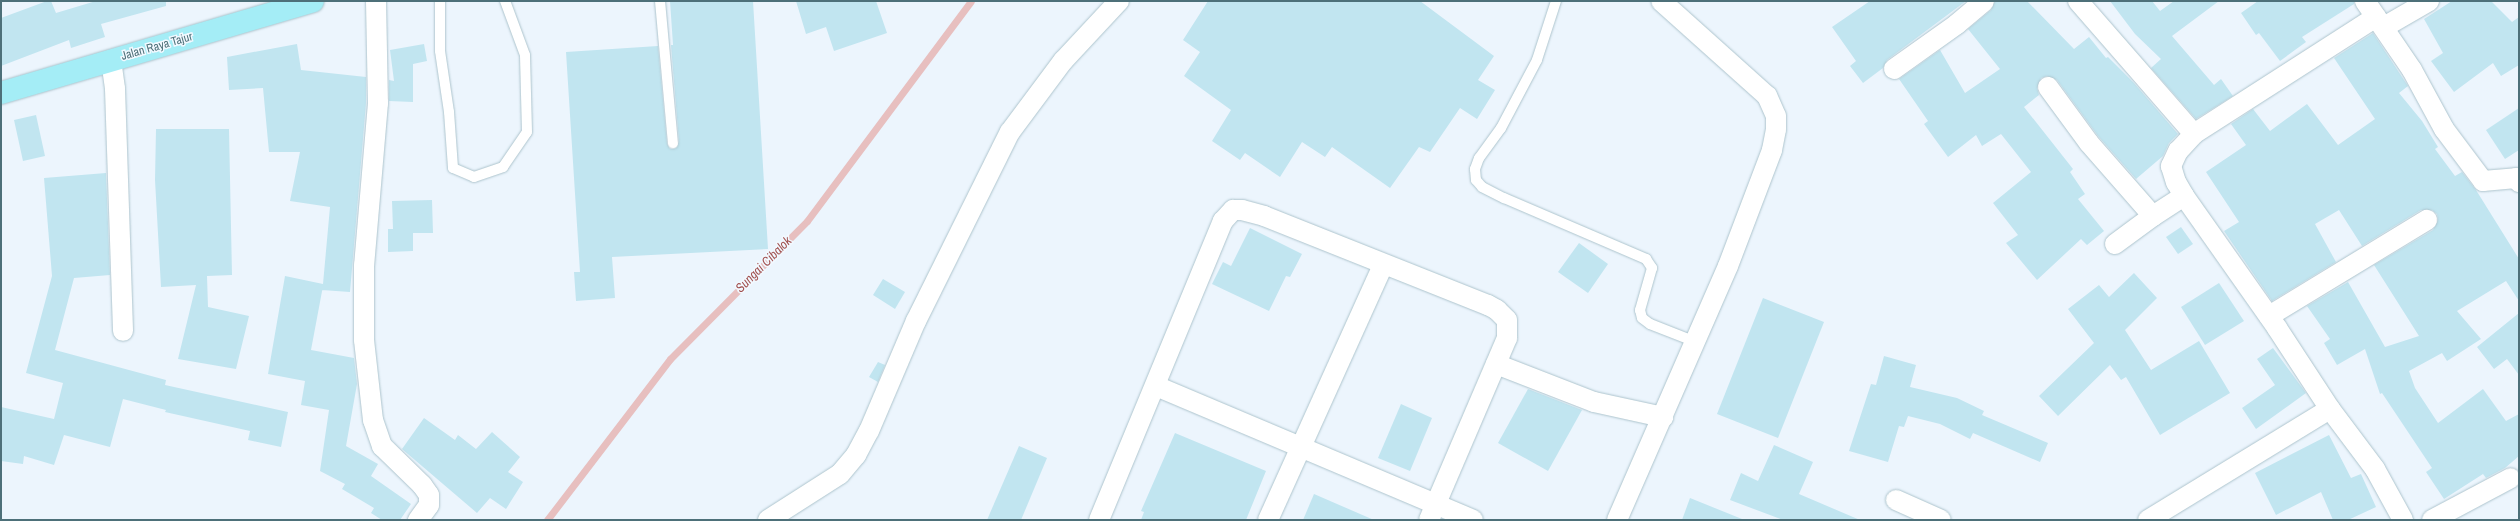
<!DOCTYPE html>
<html>
<head>
<meta charset="utf-8">
<style>
	body { margin:0 }
	#map { position:relative; width:2520px; height:521px; overflow:hidden; background:#ecf5fd; font-family:"Archivo Narrow",sans-serif }
	div>[style] { position:absolute }
	.stream>* { height:7px; margin:-3.5px; padding:0 3.5px; transform-origin:3.5px; border-radius:3.5px; background:#e7bfbf }
	.building>* { inset:0; background:#c1e5f0 }
	.roads { filter:drop-shadow(0 0 1px #adc4cd) drop-shadow(0 0 1px #adc4cd) }
	.lane>* { height:10px; margin:-5px; padding:0 5px; transform-origin:5px; border-radius:5px; background:#fff }
	.street>* { height:20px; margin:-10px; padding:0 10px; transform-origin:10px; border-radius:10px; background:#fff }
	.highway>* { height:22px; margin:-11px; padding:0 11px; transform-origin:11px; border-radius:11px; background:#a4edf6 }
	span { translate:-50% -50%; white-space:nowrap; text-align:center; line-height:1.15; -webkit-text-stroke:3px #f2f9ff; paint-order:stroke }
	.street-label { font-size:12px; color:#4d7079 }
	.water-label { font-size:13px; color:#a15150; font-style:italic }
	.frame { position:absolute; inset:0; border:2px solid #4d7079; pointer-events:none }
</style>
</head>
<body>
<div id="map">
	<div class="stream">
		<div style="left:547px;top:520px;width:203px;rotate:-52.6deg"></div>
		<div style="left:670px;top:359px;width:194px;rotate:-45.2deg"></div>
		<div style="left:807px;top:221px;width:274px;rotate:-53.3deg"></div>
	</div>
	<div class="building">
		<div style="clip-path:polygon(47px 1px,51px 1px,56px 13px,96px 1px,166px 1px,166px 6px,101px 24px,105px 37px,71px 48px,69px 40px,1px 66px,1px 18px)"></div>
		<div style="clip-path:polygon(670px 1px,753px 1px,768px 249px,612px 257px,615px 298px,576px 301px,574px 272px,580px 272px,566px 52px,658px 46px,667px 144px,670px 149px,676px 148px,679px 142px,671px 45px,673px 45px)"></div>
		<div style="clip-path:polygon(796px 1px,876px 1px,887px 33px,834px 51px,826px 27px,806px 34px)"></div>
		<div style="clip-path:polygon(1208px 1px,1420px 1px,1494px 56px,1478px 80px,1495px 90px,1477px 119px,1460px 108px,1430px 152px,1419px 147px,1390px 188px,1332px 147px,1325px 157px,1302px 142px,1280px 177px,1245px 153px,1240px 160px,1212px 141px,1231px 110px,1184px 76px,1200px 52px,1183px 40px)"></div>
		<div style="clip-path:polygon(1870px 1px,1966px 1px,1887px 60px,1883px 68px,1863px 83px,1850px 66px,1856px 61px,1832px 27px)"></div>
		<div style="clip-path:polygon(1995px 1px,2027px 1px,2074px 49px,2089px 37px,2106px 58px,2108px 57px,2134px 83px,2178px 134px,2169px 143px,2163px 156px,2136px 179px,2098px 136px,2057px 80px,2047px 76px,2041px 78px,2037px 88px,2039px 95px,2024px 107px,2073px 169px,2070px 172px,2085px 194px,2078px 199px,2104px 231px,2087px 245px,2081px 239px,2037px 280px,2006px 243px,2018px 235px,1993px 203px,2031px 172px,2001px 134px,1982px 146px,1976px 135px,1948px 157px,1924px 124px,1928px 121px,1899px 79px,1940px 50px,1965px 93px,2000px 69px,1968px 29px,1991px 10px)"></div>
		<div style="clip-path:polygon(2110px 1px,2152px 1px,2160px 11px,2174px 1px,2219px 1px,2172px 36px,2214px 85px,2221px 79px,2233px 96px,2196px 119px,2151px 68px,2161px 59px,2135px 34px)"></div>
		<div style="clip-path:polygon(2258px 1px,2354px 1px,2354px 4px,2302px 37px,2306px 42px,2280px 61px,2259px 33px,2256px 35px,2241px 13px)"></div>
		<div style="clip-path:polygon(2452px 1px,2491px 1px,2512px 22px,2519px 17px,2519px 65px,2501px 76px,2493px 63px,2454px 92px,2431px 61px,2443px 53px,2424px 19px)"></div>
		<div style="clip-path:polygon(2373px 33px,2408px 86px,2399px 93px,2422px 121px,2438px 147px,2435px 149px,2455px 176px,2462px 172px,2476px 190px,2519px 259px,2519px 301px,2506px 281px,2457px 311px,2481px 339px,2447px 361px,2442px 353px,2409px 371px,2415px 388px,2438px 423px,2483px 389px,2506px 421px,2519px 414px,2519px 456px,2505px 468px,2486px 478px,2483px 474px,2444px 499px,2426px 472px,2432px 468px,2382px 393px,2380px 394px,2365px 349px,2337px 365px,2324px 343px,2330px 339px,2307px 306px,2348px 282px,2385px 347px,2419px 336px,2374px 265px,2433px 230px,2438px 220px,2437px 214px,2432px 210px,2421px 210px,2362px 246px,2339px 210px,2315px 224px,2336px 262px,2272px 301px,2224px 231px,2239px 222px,2206px 172px,2246px 145px,2231px 124px,2253px 109px,2270px 131px,2307px 104px,2338px 145px,2375px 119px,2334px 58px)"></div>
		<div style="clip-path:polygon(297px 44px,301px 70px,366px 77px,366px 103px,350px 292px,322px 290px,323px 286px,311px 350px,354px 358px,357px 384px,346px 446px,378px 464px,371px 476px,411px 504px,400px 520px,382px 520px,371px 513px,374px 508px,342px 489px,345px 484px,320px 471px,329px 410px,301px 405px,305px 381px,268px 374px,285px 276px,323px 284px,330px 207px,290px 201px,300px 152px,269px 152px,263px 88px,229px 90px,227px 57px)"></div>
		<div style="clip-path:polygon(424px 44px,427px 61px,413px 64px,413px 102px,389px 101px,389px 80px,394px 81px,390px 50px)"></div>
		<div style="clip-path:polygon(2519px 108px,2519px 150px,2505px 159px,2486px 130px)"></div>
		<div style="clip-path:polygon(36px 115px,45px 156px,23px 161px,14px 120px)"></div>
		<div style="clip-path:polygon(156px 129px,229px 129px,232px 275px,207px 276px,208px 307px,249px 316px,236px 369px,178px 359px,196px 285px,161px 287px,155px 180px)"></div>
		<div style="clip-path:polygon(106px 173px,110px 275px,74px 278px,55px 350px,166px 380px,165px 385px,288px 412px,281px 447px,248px 440px,250px 431px,165px 412px,166px 410px,123px 399px,110px 447px,64px 435px,54px 465px,24px 456px,23px 464px,1px 461px,1px 407px,54px 419px,63px 383px,26px 373px,52px 276px,44px 178px)"></div>
		<div style="clip-path:polygon(432px 200px,433px 233px,413px 233px,413px 251px,388px 252px,388px 229px,393px 229px,392px 201px)"></div>
		<div style="clip-path:polygon(2181px 227px,2193px 244px,2178px 254px,2166px 237px)"></div>
		<div style="clip-path:polygon(1250px 228px,1302px 254px,1290px 277px,1286px 276px,1269px 311px,1212px 284px,1223px 262px,1231px 266px)"></div>
		<div style="clip-path:polygon(1579px 243px,1608px 264px,1588px 293px,1558px 272px)"></div>
		<div style="clip-path:polygon(2134px 273px,2157px 298px,2125px 330px,2151px 370px,2199px 341px,2230px 393px,2160px 435px,2126px 377px,2121px 380px,2110px 365px,2058px 416px,2039px 396px,2094px 343px,2068px 309px,2099px 285px,2109px 297px)"></div>
		<div style="clip-path:polygon(883px 279px,905px 292px,895px 309px,873px 295px)"></div>
		<div style="clip-path:polygon(2219px 283px,2244px 321px,2205px 345px,2181px 307px)"></div>
		<div style="clip-path:polygon(1763px 298px,1824px 322px,1778px 438px,1717px 414px)"></div>
		<div style="clip-path:polygon(2519px 313px,2519px 375px,2507px 359px,2494px 369px,2477px 347px)"></div>
		<div style="clip-path:polygon(2273px 348px,2306px 393px,2256px 429px,2242px 408px,2275px 385px,2257px 359px)"></div>
		<div style="clip-path:polygon(1884px 356px,1916px 365px,1910px 387px,1957px 398px,1984px 411px,1982px 415px,2048px 443px,2040px 462px,1973px 433px,1970px 439px,1940px 424px,1908px 416px,1904px 427px,1899px 426px,1888px 462px,1849px 451px,1871px 384px,1876px 385px)"></div>
		<div style="clip-path:polygon(878px 362px,885px 365px,878px 382px,869px 377px)"></div>
		<div style="clip-path:polygon(1528px 389px,1582px 410px,1548px 471px,1498px 443px)"></div>
		<div style="clip-path:polygon(1401px 404px,1432px 418px,1410px 471px,1378px 458px)"></div>
		<div style="clip-path:polygon(424px 418px,455px 440px,458px 435px,476px 449px,492px 432px,520px 457px,508px 472px,523px 482px,506px 509px,490px 498px,477px 513px,402px 449px)"></div>
		<div style="clip-path:polygon(1175px 433px,1266px 471px,1246px 520px,1141px 520px,1144px 512px,1141px 511px)"></div>
		<div style="clip-path:polygon(2329px 435px,2351px 478px,2361px 474px,2376px 507px,2348px 520px,2333px 520px,2321px 492px,2276px 515px,2255px 473px)"></div>
		<div style="clip-path:polygon(1774px 445px,1813px 462px,1799px 494px,1860px 520px,1783px 520px,1730px 500px,1741px 473px,1758px 481px)"></div>
		<div style="clip-path:polygon(1019px 446px,1047px 458px,1021px 520px,987px 520px)"></div>
		<div style="clip-path:polygon(1314px 494px,1374px 520px,1303px 520px)"></div>
		<div style="clip-path:polygon(1690px 498px,1742px 519px,1742px 520px,1682px 520px)"></div>
	</div>
	<div class="roads">
		<div class="lane">
			<div style="left:440px;top:1px;width:50px;rotate:90deg"></div>
			<div style="left:440px;top:51px;width:62px;rotate:81.6deg"></div>
			<div style="left:449px;top:112px;width:56px;rotate:85.9deg"></div>
			<div style="left:453px;top:168px;width:23px;rotate:23deg"></div>
			<div style="left:474px;top:177px;width:31px;rotate:-19deg"></div>
			<div style="left:503px;top:167px;width:42px;rotate:-55.6deg"></div>
			<div style="left:527px;top:132px;width:77px;rotate:-91.5deg"></div>
			<div style="left:525px;top:55px;width:58px;rotate:-110.3deg"></div>
			<div style="left:660px;top:1px;width:143px;rotate:84.8deg"></div>
			<div style="left:1556px;top:1px;width:62px;rotate:107.9deg"></div>
			<div style="left:1537px;top:60px;width:77px;rotate:117.9deg"></div>
			<div style="left:1501px;top:128px;width:37px;rotate:126deg"></div>
			<div style="left:1479px;top:158px;width:12px;rotate:110deg"></div>
			<div style="left:1475px;top:169px;width:11px;rotate:85deg"></div>
			<div style="left:1476px;top:180px;width:9px;rotate:49deg"></div>
			<div style="left:1482px;top:187px;width:25px;rotate:27deg"></div>
			<div style="left:1504px;top:198px;width:155px;rotate:23.2deg"></div>
			<div style="left:1646px;top:259px;width:11px;rotate:56deg"></div>
			<div style="left:1652px;top:268px;width:44px;rotate:105.9deg"></div>
			<div style="left:1640px;top:310px;width:8px;rotate:76deg"></div>
			<div style="left:1642px;top:318px;width:10px;rotate:37deg"></div>
			<div style="left:1650px;top:324px;width:49px;rotate:21.4deg"></div>
		</div>
		<div class="street">
			<div style="left:376px;top:1px;width:102px;rotate:88.9deg"></div>
			<div style="left:378px;top:103px;width:163px;rotate:94.9deg"></div>
			<div style="left:364px;top:265px;width:75px;rotate:90deg"></div>
			<div style="left:364px;top:340px;width:81px;rotate:83.6deg"></div>
			<div style="left:373px;top:420px;width:28px;rotate:71deg"></div>
			<div style="left:382px;top:446px;width:56px;rotate:44.3deg"></div>
			<div style="left:422px;top:485px;width:12px;rotate:55deg"></div>
			<div style="left:429px;top:495px;width:10px;rotate:90deg"></div>
			<div style="left:429px;top:505px;width:19px;rotate:126deg"></div>
			<div style="left:2078px;top:1px;width:176px;rotate:48.9deg"></div>
			<div style="left:2365px;top:1px;width:83px;rotate:55.7deg"></div>
			<div style="left:2412px;top:70px;width:67px;rotate:61.5deg"></div>
			<div style="left:2444px;top:129px;width:65px;rotate:53.1deg"></div>
			<div style="left:2483px;top:181px;width:33px;rotate:-5deg"></div>
			<div style="left:2516px;top:178px;width:5px;rotate:53deg"></div>
			<div style="left:2376px;top:17px;width:216px;rotate:147.3deg"></div>
			<div style="left:2194px;top:134px;width:23px;rotate:133deg"></div>
			<div style="left:2178px;top:151px;width:17px;rotate:115deg"></div>
			<div style="left:2171px;top:166px;width:17px;rotate:73deg"></div>
			<div style="left:2176px;top:182px;width:16px;rotate:60deg"></div>
			<div style="left:2184px;top:196px;width:161px;rotate:54.8deg"></div>
			<div style="left:2277px;top:328px;width:97px;rotate:56.8deg"></div>
			<div style="left:2330px;top:409px;width:75px;rotate:53.1deg"></div>
			<div style="left:2375px;top:469px;width:58px;rotate:61.2deg"></div>
			<div style="left:2384px;top:27px;width:52px;rotate:-30deg"></div>
			<div style="left:111px;top:60px;width:29px;rotate:82deg"></div>
			<div style="left:115px;top:89px;width:242px;rotate:88.1deg"></div>
			<div style="left:1894px;top:69px;width:77px;rotate:-35.5deg"></div>
			<div style="left:1957px;top:24px;width:35px;rotate:-40deg"></div>
			<div style="left:2048px;top:87px;width:69px;rotate:53.8deg"></div>
			<div style="left:2089px;top:143px;width:97px;rotate:48.8deg"></div>
			<div style="left:2153px;top:216px;width:37px;rotate:-33deg"></div>
			<div style="left:2115px;top:244px;width:47px;rotate:-36.4deg"></div>
			<div style="left:2269px;top:316px;width:185px;rotate:-31.3deg"></div>
			<div style="left:1496px;top:364px;width:105px;rotate:21.2deg"></div>
			<div style="left:1594px;top:402px;width:71px;rotate:12.3deg"></div>
			<div style="left:1156px;top:386px;width:344px;rotate:22.9deg"></div>
			<div style="left:1896px;top:500px;width:49px;rotate:24deg"></div>
			<div style="left:768px;top:520px;width:85px;rotate:-32.6deg"></div>
			<div style="left:840px;top:474px;width:25px;rotate:-50deg"></div>
			<div style="left:856px;top:455px;width:27px;rotate:-62deg"></div>
			<div style="left:869px;top:431px;width:120px;rotate:-66.9deg"></div>
			<div style="left:916px;top:321px;width:211px;rotate:-63.6deg"></div>
			<div style="left:1010px;top:132px;width:89px;rotate:-53.3deg"></div>
			<div style="left:1063px;top:61px;width:82px;rotate:-47deg"></div>
			<div style="left:1099px;top:520px;width:324px;rotate:-67.5deg"></div>
			<div style="left:1223px;top:221px;width:15px;rotate:-48deg"></div>
			<div style="left:1233px;top:210px;width:9px"></div>
			<div style="left:1242px;top:210px;width:23px;rotate:15deg"></div>
			<div style="left:1264px;top:216px;width:241px;rotate:21.7deg"></div>
			<div style="left:1488px;top:305px;width:10px;rotate:29deg"></div>
			<div style="left:1497px;top:310px;width:14px;rotate:45deg"></div>
			<div style="left:1507px;top:320px;width:18px;rotate:90deg"></div>
			<div style="left:1507px;top:338px;width:198px;rotate:113.2deg"></div>
			<div style="left:1268px;top:520px;width:280px;rotate:-65.7deg"></div>
			<div style="left:1617px;top:520px;width:277px;rotate:-66.4deg"></div>
			<div style="left:1728px;top:266px;width:124px;rotate:-69.2deg"></div>
			<div style="left:1772px;top:150px;width:21px;rotate:-79deg"></div>
			<div style="left:1776px;top:129px;width:13px;rotate:-90deg"></div>
			<div style="left:1776px;top:116px;width:22px;rotate:-114deg"></div>
			<div style="left:1767px;top:96px;width:142px;rotate:-138.1deg"></div>
			<div style="left:2148px;top:520px;width:213px;rotate:-31.4deg"></div>
			<div style="left:2432px;top:520px;width:89px;rotate:-28deg"></div>
		</div>
		<div class="highway">
			<div style="left:1px;top:93px;width:325px;rotate:-16.4deg"></div>
		</div>
	</div>
	<div class="street-label">
		<span style="left:157px;top:47px;rotate:-16deg">Jalan Raya Tajur</span>
	</div>
	<div class="water-label">
		<span style="left:764px;top:265px;rotate:-45deg">Sungai Cibalok</span>
	</div>
	<div class="frame"></div>
</div>
</body>
</html>
